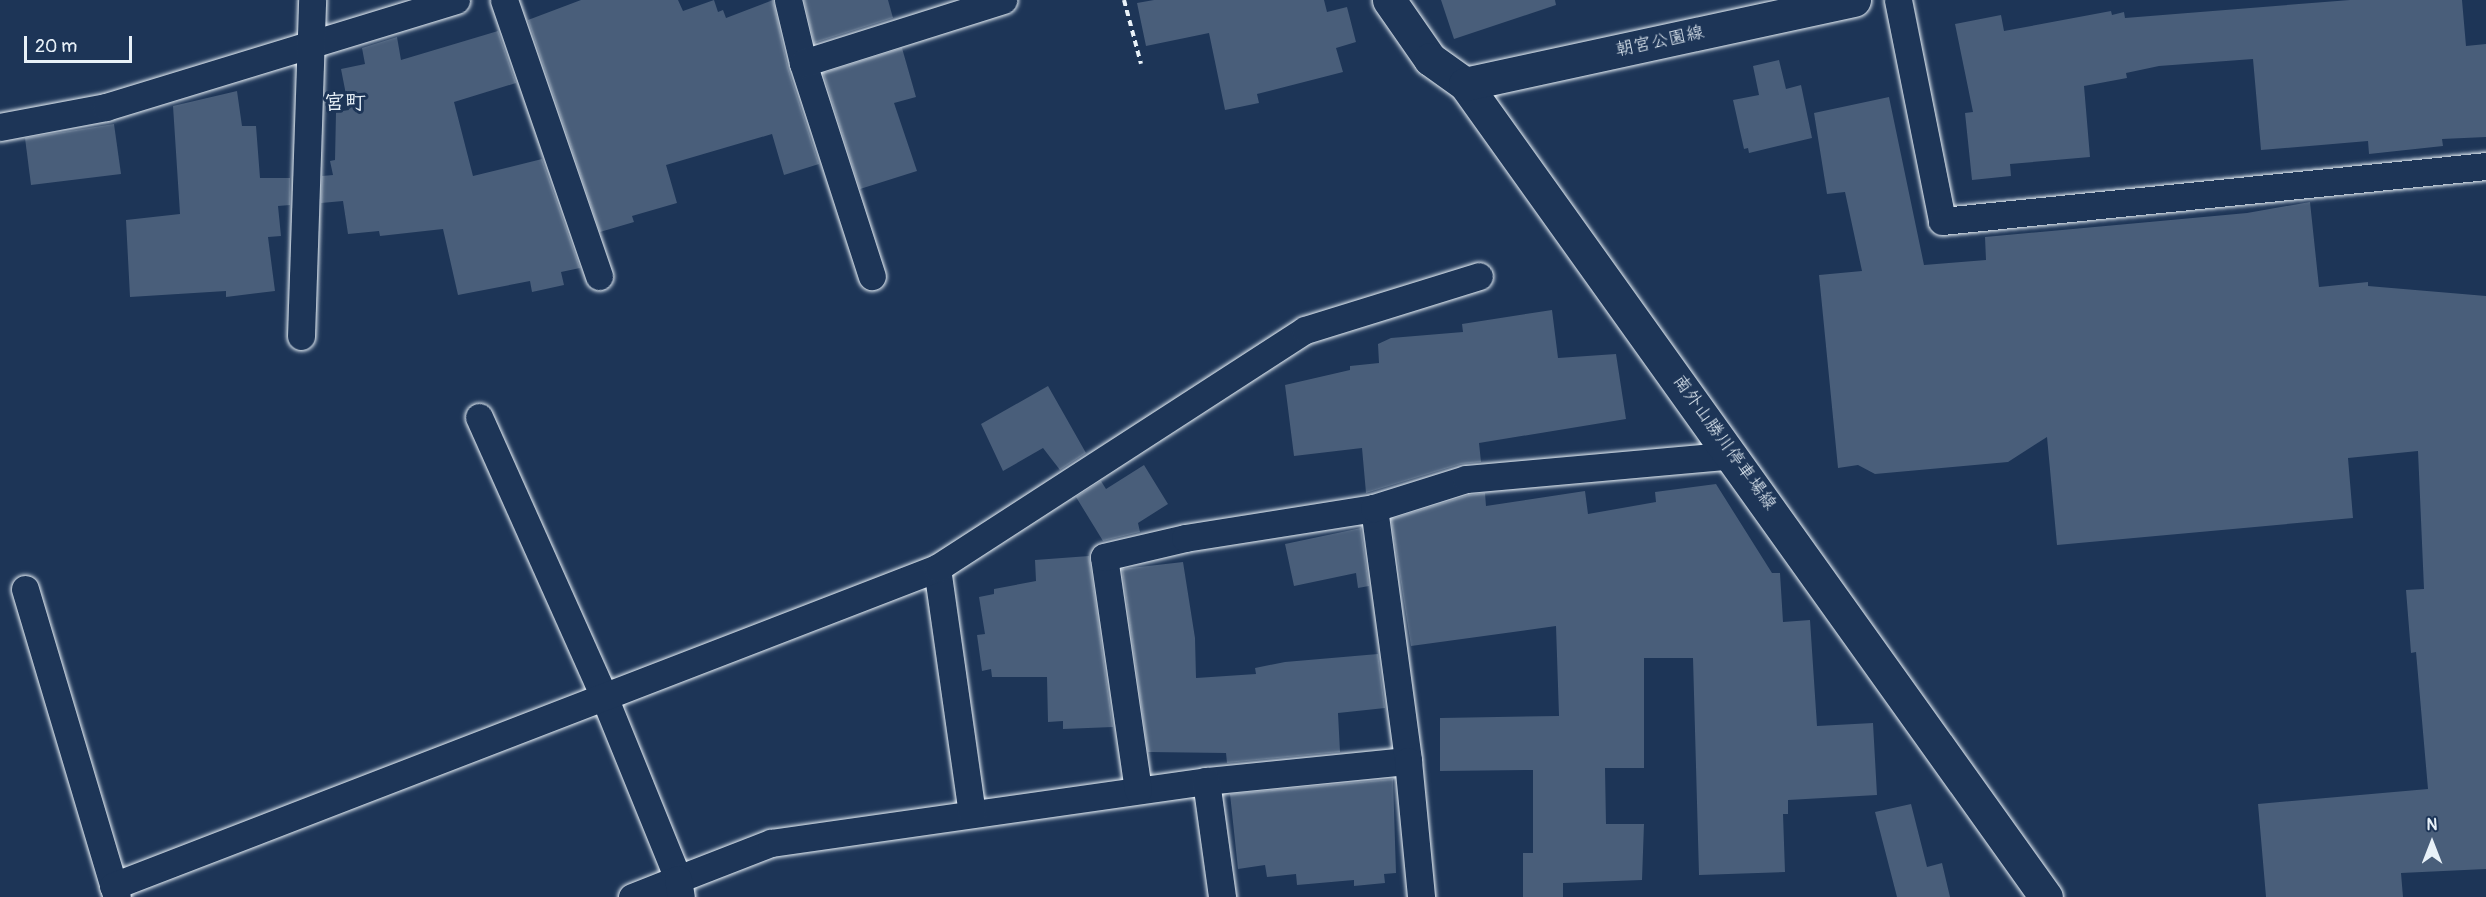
<!DOCTYPE html>
<html>
<head>
<meta charset="utf-8">
<style>
	body { margin:0 }
	#map { position:relative; width:2486px; height:897px; overflow:hidden; background:#1d3557; font-family:Pangolin,"Klee One",sans-serif }
	div>[style] { position:absolute }
	.building>* { inset:0; background:#495e7a }
	.path>* { height:4px; margin-top:-2px; transform-origin:0; background:repeating-linear-gradient(90deg,#e8f1f8 0 6px,transparent 0 10.5px) }
	.roads { filter:drop-shadow(0 0 2px #e8f1f8) drop-shadow(0 0 2px #e8f1f8) }
	.street>* { height:27px; margin:-13.5px; padding:0 13.5px; transform-origin:13.5px; border-radius:13.5px; background:#1d3557 }
	.secondary>* { height:33px; margin:-16.5px; padding:0 16.5px; transform-origin:16.5px; border-radius:16.5px; background:#1d3557 }
	span { translate:-50% -50%; white-space:nowrap; text-align:center; line-height:1.15; -webkit-text-stroke:6px #1d3557; paint-order:stroke }
	.street-label { font-size:18px; color:#e8f1f8 }
	.quarter-label { font-size:21px; color:#e8f1f8; font-weight:700 }
	.north { position:absolute; left:2402px; top:813px; width:60px; height:60px; -webkit-text-stroke:4px #1d3557; paint-order:stroke; rotate:0deg; font-size:16px; font-weight:700; line-height:24px; text-align:center; color:#e8f1f8 }
	.north::after { content:''; display:block; margin:auto; width:21px; height:27px; background:#e8f1f8; clip-path:polygon(50% 0,100% 100%,50% 72%,0 100%) }
	.scale { position:absolute; left:24px; top:36px; width:108px; height:27px; box-sizing:border-box; border:3px solid #e8f1f8; border-top:0; padding-left:8px; font-size:18px; line-height:21px; white-space:nowrap; color:#e8f1f8; -webkit-text-stroke:4px #1d3557; paint-order:stroke }
</style>
</head>
<body>
<div id="map">
	<div class="building">
		<div style="clip-path:polygon(581px 0,678px 0,683px 11px,714px 0,718px 12px,723px 10px,726px 18px,773px 0,788px 68px,819px 164px,784px 175px,772px 134px,666px 165px,677px 203px,632px 216px,634px 222px,600px 232px,528px 20px)"></div>
		<div style="clip-path:polygon(804px 0,888px 0,893px 18px,814px 43px)"></div>
		<div style="clip-path:polygon(1154px 0,1324px 0,1327px 12px,1347px 7px,1356px 42px,1336px 48px,1343px 72px,1257px 94px,1259px 103px,1225px 110px,1209px 33px,1146px 46px,1137px 3px)"></div>
		<div style="clip-path:polygon(1441px 0,1555px 0,1556px 5px,1454px 39px)"></div>
		<div style="clip-path:polygon(2350px 0,2462px 0,2466px 46px,2486px 44px,2486px 137px,2442px 139px,2443px 146px,2369px 154px,2368px 141px,2261px 150px,2253px 59px,2159px 66px,2126px 73px,2127px 78px,2084px 86px,2090px 157px,2010px 164px,2011px 176px,1972px 180px,1965px 113px,1973px 112px,1955px 24px,2001px 15px,2004px 31px,2111px 11px,2112px 15px,2124px 12px,2125px 18px)"></div>
		<div style="clip-path:polygon(498px 31px,516px 83px,454px 102px,473px 176px,542px 159px,580px 268px,561px 272px,564px 285px,532px 292px,530px 281px,458px 295px,443px 229px,380px 236px,379px 231px,348px 234px,343px 201px,321px 203px,322px 176px,333px 175px,330px 161px,335px 160px,336px 112px,349px 110px,341px 69px,365px 64px,362px 48px,397px 37px,401px 60px)"></div>
		<div style="clip-path:polygon(902px 48px,916px 97px,894px 103px,917px 171px,860px 189px,823px 73px)"></div>
		<div style="clip-path:polygon(1779px 60px,1786px 89px,1801px 85px,1812px 138px,1749px 153px,1748px 148px,1744px 149px,1733px 100px,1759px 95px,1753px 66px)"></div>
		<div style="clip-path:polygon(237px 91px,242px 126px,256px 126px,260px 178px,290px 178px,290px 205px,278px 206px,281px 236px,268px 237px,275px 291px,226px 297px,226px 291px,130px 297px,126px 220px,180px 214px,173px 106px)"></div>
		<div style="clip-path:polygon(1889px 97px,1924px 265px,1986px 260px,1985px 237px,2247px 213px,2310px 202px,2319px 287px,2368px 282px,2368px 286px,2486px 296px,2486px 869px,2401px 873px,2403px 897px,2266px 897px,2258px 804px,2428px 789px,2416px 652px,2411px 653px,2406px 590px,2424px 589px,2418px 451px,2348px 458px,2353px 518px,2057px 545px,2047px 437px,2008px 462px,1875px 474px,1858px 465px,1838px 468px,1819px 275px,1862px 271px,1845px 192px,1827px 194px,1814px 113px)"></div>
		<div style="clip-path:polygon(114px 124px,121px 174px,31px 185px,25px 138px)"></div>
		<div style="clip-path:polygon(1552px 310px,1558px 358px,1616px 354px,1626px 419px,1479px 443px,1481px 462px,1461px 464px,1366px 493px,1362px 448px,1294px 456px,1285px 385px,1350px 370px,1350px 366px,1379px 363px,1378px 344px,1391px 338px,1463px 332px,1462px 324px)"></div>
		<div style="clip-path:polygon(1048px 386px,1086px 453px,1060px 470px,1043px 448px,1003px 471px,981px 424px)"></div>
		<div style="clip-path:polygon(1144px 465px,1168px 504px,1138px 523px,1140px 532px,1103px 541px,1076px 497px,1101px 481px,1106px 489px)"></div>
		<div style="clip-path:polygon(1716px 484px,1772px 573px,1780px 573px,1783px 622px,1810px 620px,1817px 726px,1873px 723px,1877px 795px,1788px 800px,1788px 814px,1783px 814px,1785px 872px,1699px 875px,1693px 658px,1644px 658px,1644px 768px,1605px 768px,1606px 824px,1644px 824px,1642px 880px,1563px 883px,1563px 897px,1523px 897px,1523px 853px,1533px 853px,1533px 770px,1440px 771px,1440px 718px,1559px 716px,1556px 626px,1411px 646px,1391px 519px,1469px 495px,1485px 493px,1486px 506px,1585px 491px,1588px 514px,1656px 502px,1655px 492px)"></div>
		<div style="clip-path:polygon(1361px 528px,1369px 586px,1358px 588px,1356px 573px,1294px 586px,1285px 544px)"></div>
		<div style="clip-path:polygon(1089px 556px,1113px 727px,1063px 729px,1063px 721px,1048px 722px,1047px 677px,992px 677px,991px 669px,982px 671px,977px 635px,985px 634px,979px 597px,994px 594px,994px 589px,1036px 581px,1035px 560px)"></div>
		<div style="clip-path:polygon(1183px 562px,1195px 638px,1196px 678px,1256px 674px,1255px 668px,1285px 662px,1378px 654px,1385px 708px,1338px 713px,1340px 752px,1227px 763px,1226px 753px,1148px 752px,1122px 569px)"></div>
		<div style="clip-path:polygon(1393px 779px,1396px 873px,1384px 874px,1385px 883px,1354px 886px,1354px 880px,1297px 885px,1296px 874px,1267px 877px,1265px 865px,1238px 869px,1230px 794px)"></div>
		<div style="clip-path:polygon(1911px 804px,1927px 867px,1942px 863px,1950px 897px,1897px 897px,1875px 812px)"></div>
	</div>
	<div class="path">
		<div style="left:1124px;top:0;width:66px;rotate:75.1deg"></div>
	</div>
	<div class="roads">
		<div class="street">
			<div style="left:504px;top:0;width:292px;rotate:71deg"></div>
			<div style="left:788px;top:0;width:65px;rotate:76.6deg"></div>
			<div style="left:803px;top:63px;width:224px;rotate:72.1deg"></div>
			<div style="left:1898px;top:0;width:225px;rotate:78.7deg"></div>
			<div style="left:1942px;top:221px;width:547px;rotate:-5.77deg"></div>
			<div style="left:803px;top:63px;width:210px;rotate:-17.5deg"></div>
			<div style="left:0;top:127px;width:108px;rotate:-10.7deg"></div>
			<div style="left:106px;top:107px;width:366px;rotate:-17deg"></div>
			<div style="left:301px;top:336px;width:336px;rotate:-88.1deg"></div>
			<div style="left:479px;top:417px;width:309px;rotate:65.9deg"></div>
			<div style="left:605px;top:699px;width:194px;rotate:67.9deg"></div>
			<div style="left:678px;top:879px;width:100px;rotate:-21.2deg"></div>
			<div style="left:771px;top:843px;width:439px;rotate:-8.1deg"></div>
			<div style="left:1206px;top:781px;width:203px;rotate:-5.7deg"></div>
			<div style="left:1374px;top:508px;width:255px;rotate:82.3deg"></div>
			<div style="left:1408px;top:761px;width:137px;rotate:84.5deg"></div>
			<div style="left:937px;top:568px;width:248px;rotate:81.9deg"></div>
			<div style="left:25px;top:589px;width:321px;rotate:73.4deg"></div>
			<div style="left:1206px;top:781px;width:117px;rotate:82.1deg"></div>
			<div style="left:1138px;top:790px;width:235px;rotate:-98.3deg"></div>
			<div style="left:1104px;top:557px;width:83px;rotate:-13.2deg"></div>
			<div style="left:1185px;top:538px;width:191px;rotate:-9deg"></div>
			<div style="left:1374px;top:508px;width:96px;rotate:-17.5deg"></div>
			<div style="left:1466px;top:479px;width:268px;rotate:-5.1deg"></div>
			<div style="left:113px;top:886px;width:883px;rotate:-21.1deg"></div>
			<div style="left:937px;top:568px;width:438px;rotate:-32.9deg"></div>
			<div style="left:1305px;top:330px;width:182px;rotate:-17.2deg"></div>
			<div style="left:632px;top:897px;width:49px;rotate:-21.4deg"></div>
			<div style="left:678px;top:879px;width:18px;rotate:81deg"></div>
		</div>
		<div class="secondary">
			<div style="left:1389px;top:0;width:72px;rotate:55.2deg"></div>
			<div style="left:1430px;top:59px;width:43px;rotate:35.5deg"></div>
			<div style="left:1465px;top:84px;width:999px;rotate:54.45deg"></div>
			<div style="left:1465px;top:84px;width:398px;rotate:-12.2deg"></div>
		</div>
	</div>
	<div class="street-label">
		<span style="left:1660px;top:42px;rotate:-12deg">朝宮公園線</span>
		<span style="left:1724px;top:443px;rotate:54deg">南外山勝川停車場線</span>
	</div>
	<div class="quarter-label">
		<span style="left:345px;top:103px">宮町</span>
	</div>
	<div class="north">N</div>
	<div class="scale">20 m</div>
</div>
</body>
</html>
